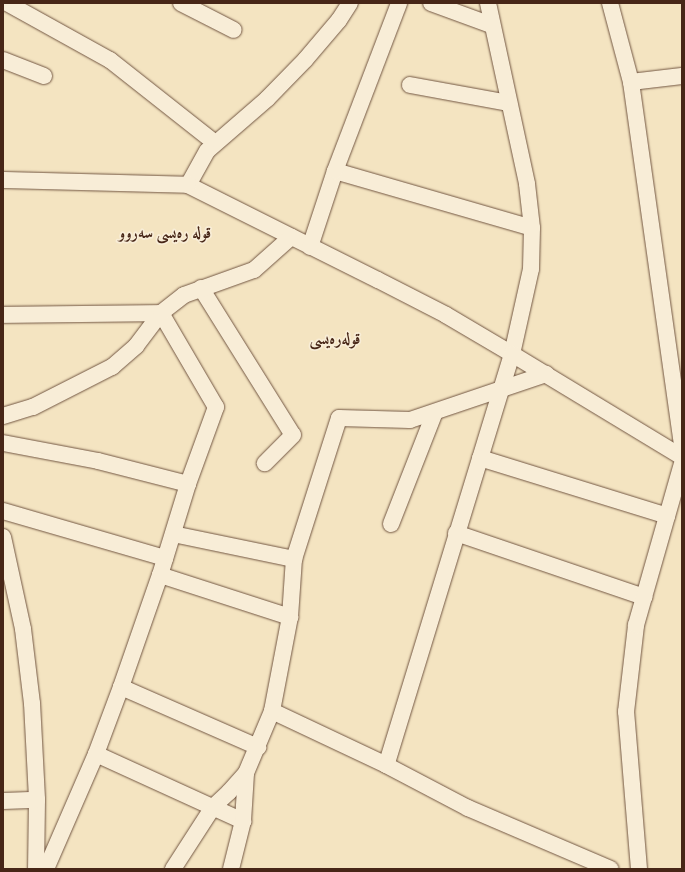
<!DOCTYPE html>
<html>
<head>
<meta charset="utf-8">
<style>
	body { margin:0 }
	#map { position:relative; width:685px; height:872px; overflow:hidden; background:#f4e4c1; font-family:"Gentium Book Plus",Amiri,serif }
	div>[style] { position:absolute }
	.roads { filter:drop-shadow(0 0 1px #725642) drop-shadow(0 0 1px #725642) }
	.street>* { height:16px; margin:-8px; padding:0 8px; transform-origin:8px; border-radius:8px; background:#f8edd7 }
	span { translate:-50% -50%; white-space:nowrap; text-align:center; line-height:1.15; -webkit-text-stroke:3.5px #f8edd7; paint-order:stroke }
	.quarter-label { font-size:16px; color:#472617; font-weight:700 }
	.frame { position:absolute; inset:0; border:4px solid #472617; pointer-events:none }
</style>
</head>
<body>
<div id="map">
	<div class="roads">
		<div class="street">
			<div style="left:7px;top:3px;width:118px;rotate:29deg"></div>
			<div style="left:110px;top:60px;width:134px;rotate:38.3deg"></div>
			<div style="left:181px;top:3px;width:59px;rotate:27deg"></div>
			<div style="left:350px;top:3px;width:20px;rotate:123deg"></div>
			<div style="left:339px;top:20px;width:52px;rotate:130.4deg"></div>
			<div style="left:305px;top:60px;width:54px;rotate:134.3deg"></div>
			<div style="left:267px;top:99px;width:79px;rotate:139.1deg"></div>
			<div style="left:207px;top:151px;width:39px;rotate:119deg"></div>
			<div style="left:188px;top:185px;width:212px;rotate:26.6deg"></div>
			<div style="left:378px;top:280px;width:76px;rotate:27.2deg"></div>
			<div style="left:446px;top:315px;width:77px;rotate:30.6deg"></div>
			<div style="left:512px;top:354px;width:430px;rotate:107deg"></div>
			<div style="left:431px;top:3px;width:64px;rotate:20.1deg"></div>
			<div style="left:488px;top:3px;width:185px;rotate:77.8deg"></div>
			<div style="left:527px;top:184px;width:44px;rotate:83.5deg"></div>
			<div style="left:532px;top:228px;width:41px;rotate:91.4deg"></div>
			<div style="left:531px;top:269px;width:87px;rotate:102.6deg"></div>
			<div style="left:512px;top:354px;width:199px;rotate:31.2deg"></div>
			<div style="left:610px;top:3px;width:82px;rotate:75.1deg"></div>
			<div style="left:631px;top:82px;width:367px;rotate:82deg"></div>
			<div style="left:3px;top:60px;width:44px;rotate:21.3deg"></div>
			<div style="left:631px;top:82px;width:51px;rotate:-6.7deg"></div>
			<div style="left:410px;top:85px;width:101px;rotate:10.3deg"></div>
			<div style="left:335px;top:171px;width:205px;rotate:16.1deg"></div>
			<div style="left:3px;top:180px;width:185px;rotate:1.5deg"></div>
			<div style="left:310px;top:247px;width:80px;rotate:-71.8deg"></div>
			<div style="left:335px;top:171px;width:180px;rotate:-69.1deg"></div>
			<div style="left:201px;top:288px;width:173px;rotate:58deg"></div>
			<div style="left:293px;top:435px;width:40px;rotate:135deg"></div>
			<div style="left:3px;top:315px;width:158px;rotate:-0.7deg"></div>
			<div style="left:161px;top:313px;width:109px;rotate:59.7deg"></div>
			<div style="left:216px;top:407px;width:82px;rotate:110deg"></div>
			<div style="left:188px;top:484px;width:95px;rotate:107.1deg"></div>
			<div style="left:160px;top:575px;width:119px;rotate:109.2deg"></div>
			<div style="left:121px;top:687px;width:72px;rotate:110.5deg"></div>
			<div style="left:96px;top:754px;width:125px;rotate:113.5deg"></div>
			<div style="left:3px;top:416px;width:31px;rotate:-17deg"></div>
			<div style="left:33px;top:407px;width:89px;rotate:-26.9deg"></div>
			<div style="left:112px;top:367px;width:32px;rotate:-41deg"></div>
			<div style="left:136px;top:346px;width:41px;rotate:-52.9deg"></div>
			<div style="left:161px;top:313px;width:29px;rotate:-38deg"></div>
			<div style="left:184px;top:295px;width:74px;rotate:-19.7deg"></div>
			<div style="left:254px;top:270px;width:50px;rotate:-41.7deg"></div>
			<div style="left:3px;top:443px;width:97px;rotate:10.7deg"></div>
			<div style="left:98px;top:461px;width:93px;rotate:14.3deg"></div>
			<div style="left:480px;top:458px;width:196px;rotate:17.2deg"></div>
			<div style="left:3px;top:511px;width:169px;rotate:16.2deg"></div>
			<div style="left:391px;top:524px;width:120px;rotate:-68.6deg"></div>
			<div style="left:456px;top:533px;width:199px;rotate:18.8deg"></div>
			<div style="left:173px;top:534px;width:124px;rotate:11.7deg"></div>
			<div style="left:3px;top:537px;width:94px;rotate:77.7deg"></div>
			<div style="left:23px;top:629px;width:75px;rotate:83.1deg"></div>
			<div style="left:32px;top:703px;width:97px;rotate:87deg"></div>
			<div style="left:37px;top:800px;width:69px;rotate:90.8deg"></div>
			<div style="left:160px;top:575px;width:137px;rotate:17.9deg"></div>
			<div style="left:121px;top:687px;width:150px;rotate:23.7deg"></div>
			<div style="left:272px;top:711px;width:126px;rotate:25.3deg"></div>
			<div style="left:386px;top:765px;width:93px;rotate:27.7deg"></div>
			<div style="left:468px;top:808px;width:155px;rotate:23.2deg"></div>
			<div style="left:96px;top:754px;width:162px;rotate:24.5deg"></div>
			<div style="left:3px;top:801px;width:34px;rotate:-2deg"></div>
			<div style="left:173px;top:869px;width:74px;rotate:-57.2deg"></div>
			<div style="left:213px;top:807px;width:22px;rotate:-43deg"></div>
			<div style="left:229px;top:792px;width:25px;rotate:-48deg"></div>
			<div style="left:246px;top:773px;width:67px;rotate:-67.2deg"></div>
			<div style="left:272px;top:711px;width:96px;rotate:-79.2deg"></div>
			<div style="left:290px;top:617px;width:58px;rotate:-86.1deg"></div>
			<div style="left:294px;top:559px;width:148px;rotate:-72.3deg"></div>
			<div style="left:339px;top:418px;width:71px;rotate:1.6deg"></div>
			<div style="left:410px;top:420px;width:144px;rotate:-18.7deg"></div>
			<div style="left:231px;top:869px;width:49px;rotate:-76deg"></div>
			<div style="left:243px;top:821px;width:48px;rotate:-86.4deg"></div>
			<div style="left:639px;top:869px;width:158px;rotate:-94.7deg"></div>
			<div style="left:626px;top:712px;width:88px;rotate:-83.4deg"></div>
			<div style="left:636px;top:625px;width:167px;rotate:-74.1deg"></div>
		</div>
	</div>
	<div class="quarter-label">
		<span style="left:165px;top:232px">قولە رەیسی سەروو</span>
		<span style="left:335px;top:338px">قولەرەیسی</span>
	</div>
	<div class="frame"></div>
</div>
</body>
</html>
